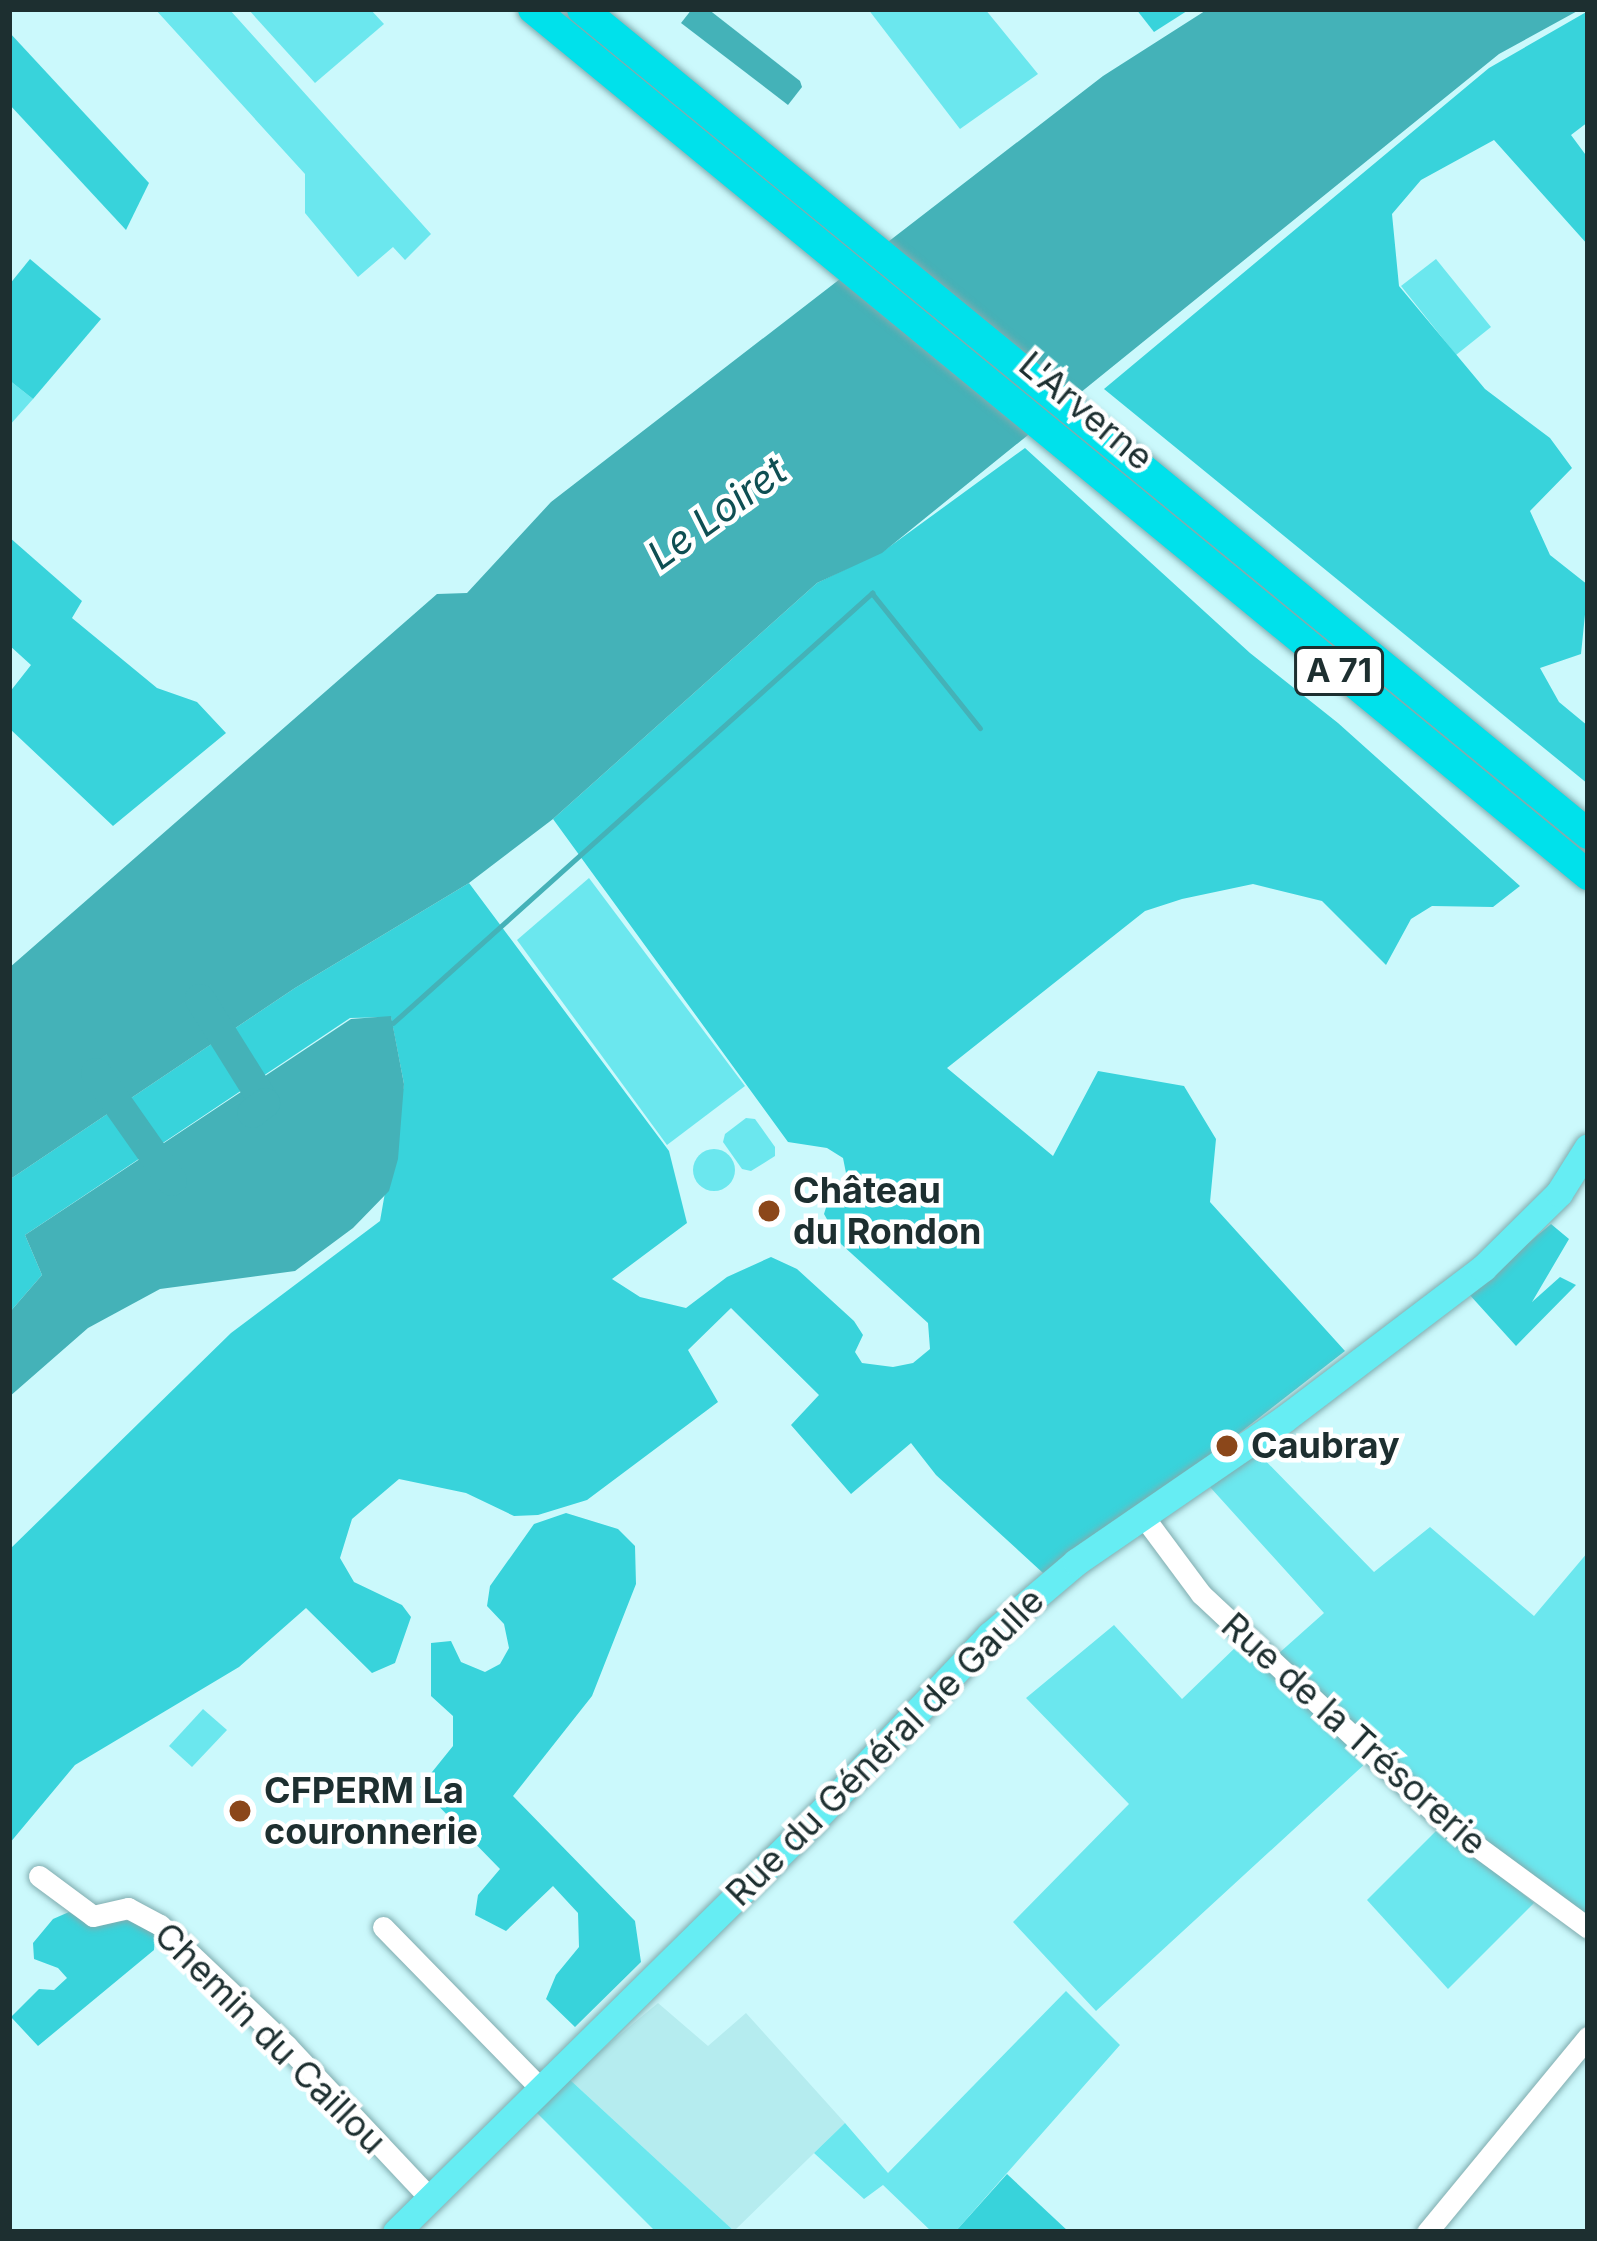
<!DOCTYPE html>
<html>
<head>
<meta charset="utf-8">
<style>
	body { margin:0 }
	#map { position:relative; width:1597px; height:2241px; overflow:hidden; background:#cbf9fc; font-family:Inter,sans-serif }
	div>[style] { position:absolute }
	.built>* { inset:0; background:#b5ecef }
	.green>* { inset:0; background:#6be7ee }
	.round { border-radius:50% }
	.forest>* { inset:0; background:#38d3db }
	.water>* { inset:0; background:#44b2b8 }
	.stream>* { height:4.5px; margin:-2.25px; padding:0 2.25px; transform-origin:2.25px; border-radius:2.25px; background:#44b2b8 }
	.river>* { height:30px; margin:-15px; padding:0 15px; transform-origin:15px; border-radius:15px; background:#44b2b8 }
	.roads { filter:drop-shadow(0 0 3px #80acaf) drop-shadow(0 0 3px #80acaf) }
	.minor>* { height:21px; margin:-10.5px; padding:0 10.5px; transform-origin:10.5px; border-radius:10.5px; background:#fff }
	.major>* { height:27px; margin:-13.5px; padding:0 13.5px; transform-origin:13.5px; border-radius:13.5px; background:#66edf3 }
	.highway>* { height:30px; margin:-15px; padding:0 15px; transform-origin:15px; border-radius:15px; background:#00e1eb }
	.dots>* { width:33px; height:33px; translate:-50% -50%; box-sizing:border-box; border:6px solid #fff; border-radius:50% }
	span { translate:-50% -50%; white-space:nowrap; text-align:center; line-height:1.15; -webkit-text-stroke:9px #fff; paint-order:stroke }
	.shield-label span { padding:3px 9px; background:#fff; border:3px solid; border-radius:9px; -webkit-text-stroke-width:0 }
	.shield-label { font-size:33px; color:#1d2f30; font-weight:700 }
	.street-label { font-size:36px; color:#1d2f30 }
	.poi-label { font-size:36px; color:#1d2f30; font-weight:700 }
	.left { translate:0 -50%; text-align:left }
	.water-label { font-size:39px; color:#0f4f53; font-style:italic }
	.frame { position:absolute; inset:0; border:12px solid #1d2f30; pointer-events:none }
</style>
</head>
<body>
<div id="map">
	<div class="built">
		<div style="clip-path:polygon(658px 2003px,708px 2046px,746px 2013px,845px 2123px,734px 2231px,568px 2078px)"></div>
	</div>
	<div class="green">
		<div style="clip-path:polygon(155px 9px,229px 9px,431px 234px,405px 260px,393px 247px,358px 277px,305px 213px,305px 174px)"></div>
		<div style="clip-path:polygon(248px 9px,370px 9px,384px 24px,315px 83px)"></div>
		<div style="clip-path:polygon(868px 9px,985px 9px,1038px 74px,960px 129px)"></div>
		<div style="clip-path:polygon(1436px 259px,1491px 327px,1456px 355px,1401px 286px)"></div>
		<div style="clip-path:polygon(9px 380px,33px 399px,9px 426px)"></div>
		<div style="clip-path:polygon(589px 878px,745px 1086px,667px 1145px,517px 940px)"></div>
		<div style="clip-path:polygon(746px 1118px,755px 1119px,775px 1147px,775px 1156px,751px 1171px,742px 1169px,723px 1142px,725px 1134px)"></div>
		<div class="round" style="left:693px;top:1149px;width:42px;height:42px"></div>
		<div style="clip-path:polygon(1257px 1452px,1374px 1572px,1430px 1527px,1534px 1616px,1588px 1552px,1588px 1917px,1536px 1883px,1433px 1798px,1278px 1654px,1324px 1613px,1210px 1487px)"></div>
		<div style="clip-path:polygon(1114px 1625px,1182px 1699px,1240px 1643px,1367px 1762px,1096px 2011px,1013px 1922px,1129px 1804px,1026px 1698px)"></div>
		<div style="clip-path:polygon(203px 1709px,227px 1730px,192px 1767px,169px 1746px)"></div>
		<div style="clip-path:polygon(1441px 1826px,1534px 1903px,1448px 1989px,1367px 1900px)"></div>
		<div style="clip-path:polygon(1066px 1991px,1120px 2045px,955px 2232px,932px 2232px,883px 2185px,864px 2199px,814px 2153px,845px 2123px,888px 2173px)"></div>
		<div style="clip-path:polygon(568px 2078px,734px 2231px,656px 2232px,534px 2110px)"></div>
	</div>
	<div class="forest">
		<div style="clip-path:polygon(1136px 9px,1190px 9px,1154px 32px)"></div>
		<div style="clip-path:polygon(1588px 11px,1588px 122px,1571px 135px,1588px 158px,1588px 245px,1494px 140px,1421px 180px,1392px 214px,1399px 286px,1485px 389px,1550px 438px,1572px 468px,1530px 511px,1550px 555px,1588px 585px,1581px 654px,1540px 668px,1559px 702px,1588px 726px,1588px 784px,1104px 389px,1489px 68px)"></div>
		<div style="clip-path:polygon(9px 32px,149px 183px,126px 230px,9px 104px)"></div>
		<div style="clip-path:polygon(30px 259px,101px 319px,33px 399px,9px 380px,9px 285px)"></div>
		<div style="clip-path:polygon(1025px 448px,1250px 653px,1338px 723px,1520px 886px,1493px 907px,1432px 906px,1411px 919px,1386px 965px,1322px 901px,1253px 884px,1182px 899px,1145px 911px,947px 1068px,1053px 1156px,1098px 1071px,1184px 1086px,1216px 1139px,1210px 1202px,1345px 1351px,1192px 1470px,1043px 1573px,936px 1475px,911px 1443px,851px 1494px,791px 1425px,819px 1395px,731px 1308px,688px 1350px,718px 1402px,587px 1500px,538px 1515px,514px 1516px,466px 1493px,399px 1479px,352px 1519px,340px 1558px,354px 1582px,402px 1605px,411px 1617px,395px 1663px,372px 1673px,306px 1608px,239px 1667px,75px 1765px,9px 1844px,9px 1550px,231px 1333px,380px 1221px,404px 1084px,391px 1017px,350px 1018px,25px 1235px,42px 1275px,9px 1313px,9px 1180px,295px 988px,469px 883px,669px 1151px,687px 1223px,612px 1279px,640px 1297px,686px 1308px,727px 1277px,771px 1257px,797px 1269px,854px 1321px,863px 1335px,855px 1352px,862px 1363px,893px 1367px,913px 1363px,930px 1349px,928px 1323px,841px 1244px,824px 1214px,829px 1198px,847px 1178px,843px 1158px,827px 1148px,788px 1142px,553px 819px,817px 583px,885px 550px)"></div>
		<div style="clip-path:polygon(9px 537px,82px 601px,72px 618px,157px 688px,197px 702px,226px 733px,113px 826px,9px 728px,9px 693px,31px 665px,9px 645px)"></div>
		<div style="clip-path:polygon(1551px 1224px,1569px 1239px,1532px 1302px,1560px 1277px,1576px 1285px,1516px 1346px,1468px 1293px)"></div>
		<div style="clip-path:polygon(566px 1513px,618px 1529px,635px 1546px,636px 1584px,592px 1696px,513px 1796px,635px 1921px,641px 1962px,575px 2027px,546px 1999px,556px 1975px,579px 1947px,578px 1913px,553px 1886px,506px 1931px,475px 1915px,478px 1895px,500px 1869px,420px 1787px,453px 1746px,453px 1716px,431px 1696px,431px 1643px,451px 1641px,461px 1662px,485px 1672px,500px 1664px,509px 1648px,504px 1624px,487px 1606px,490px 1586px,534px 1524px)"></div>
		<div style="clip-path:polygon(69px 1912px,86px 1922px,141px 1920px,155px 1935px,154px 1950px,38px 2046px,11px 2017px,39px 1989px,54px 1990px,67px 1978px,58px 1968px,34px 1959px,33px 1943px,53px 1919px)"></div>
		<div style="clip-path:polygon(1007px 2174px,1069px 2232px,955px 2232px)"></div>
	</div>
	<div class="water">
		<div style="clip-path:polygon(692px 9px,708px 9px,800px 81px,802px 87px,788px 105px,681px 23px)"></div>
		<div style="clip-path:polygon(1208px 9px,1581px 9px,1499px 54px,882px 553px,817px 583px,553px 819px,469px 883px,295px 988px,9px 1180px,9px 968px,437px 594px,467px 593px,551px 502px,1103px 76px)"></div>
		<div style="clip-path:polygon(391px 1016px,404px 1084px,398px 1159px,389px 1191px,353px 1228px,295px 1271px,160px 1289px,88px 1328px,9px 1397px,9px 1313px,42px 1275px,25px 1235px,351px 1019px)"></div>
	</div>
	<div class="stream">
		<div style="left:393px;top:1023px;width:644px;rotate:-41.91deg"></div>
		<div style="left:872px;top:593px;width:173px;rotate:51.3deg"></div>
	</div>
	<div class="river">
		<div style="left:200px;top:999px;width:123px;rotate:58deg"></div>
		<div style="left:265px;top:1103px;width:16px;rotate:142deg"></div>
		<div style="left:96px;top:1073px;width:132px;rotate:54.9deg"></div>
	</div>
	<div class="roads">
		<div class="minor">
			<div style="left:1143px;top:1516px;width:97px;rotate:53.4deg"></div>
			<div style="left:1201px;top:1594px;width:338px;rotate:43.1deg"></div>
			<div style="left:1448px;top:1825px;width:174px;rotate:36.3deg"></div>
			<div style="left:39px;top:1876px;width:67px;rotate:36.5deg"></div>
			<div style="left:93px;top:1916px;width:36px;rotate:-13deg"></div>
			<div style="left:128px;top:1908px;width:36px;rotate:28deg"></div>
			<div style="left:160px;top:1925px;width:175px;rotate:43.6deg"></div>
			<div style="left:287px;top:2046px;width:207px;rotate:46.8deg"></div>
			<div style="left:383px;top:1927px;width:225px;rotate:45.7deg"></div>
			<div style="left:1427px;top:2232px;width:253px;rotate:-50.5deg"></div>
		</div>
		<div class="major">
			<div style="left:396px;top:2232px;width:584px;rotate:-44.58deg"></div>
			<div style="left:812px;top:1822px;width:258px;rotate:-46.4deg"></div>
			<div style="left:990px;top:1635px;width:113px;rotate:-40.3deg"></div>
			<div style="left:1076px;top:1562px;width:252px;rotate:-34.5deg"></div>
			<div style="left:1284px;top:1419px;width:250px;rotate:-37.2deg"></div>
			<div style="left:1483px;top:1268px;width:107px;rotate:-44.6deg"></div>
			<div style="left:1559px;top:1193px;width:54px;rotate:-57.8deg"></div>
		</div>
		<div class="highway">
			<div style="left:533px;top:9px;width:1365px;rotate:39.38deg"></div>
			<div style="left:582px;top:9px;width:1301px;rotate:39.35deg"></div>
		</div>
	</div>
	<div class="dots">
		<div style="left:769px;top:1211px;background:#8b471a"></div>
		<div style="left:1227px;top:1446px;background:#8b471a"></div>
		<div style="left:240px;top:1811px;background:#8b471a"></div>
	</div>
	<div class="shield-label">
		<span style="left:1339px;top:671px">A 71</span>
	</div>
	<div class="street-label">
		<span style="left:1086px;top:411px;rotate:40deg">L'Arverne</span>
		<span style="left:1354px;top:1734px;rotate:42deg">Rue de la Trésorerie</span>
		<span style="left:885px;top:1747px;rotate:-45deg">Rue du Général de Gaulle</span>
		<span style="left:270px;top:2038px;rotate:45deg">Chemin du Caillou</span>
	</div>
	<div class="poi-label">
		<span class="left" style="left:793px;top:1211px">Château<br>du Rondon</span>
		<span class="left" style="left:1251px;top:1446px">Caubray</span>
		<span class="left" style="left:264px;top:1811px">CFPERM La<br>couronnerie</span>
	</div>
	<div class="water-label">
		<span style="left:717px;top:513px;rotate:-36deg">Le Loiret</span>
	</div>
	<div class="frame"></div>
</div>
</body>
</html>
